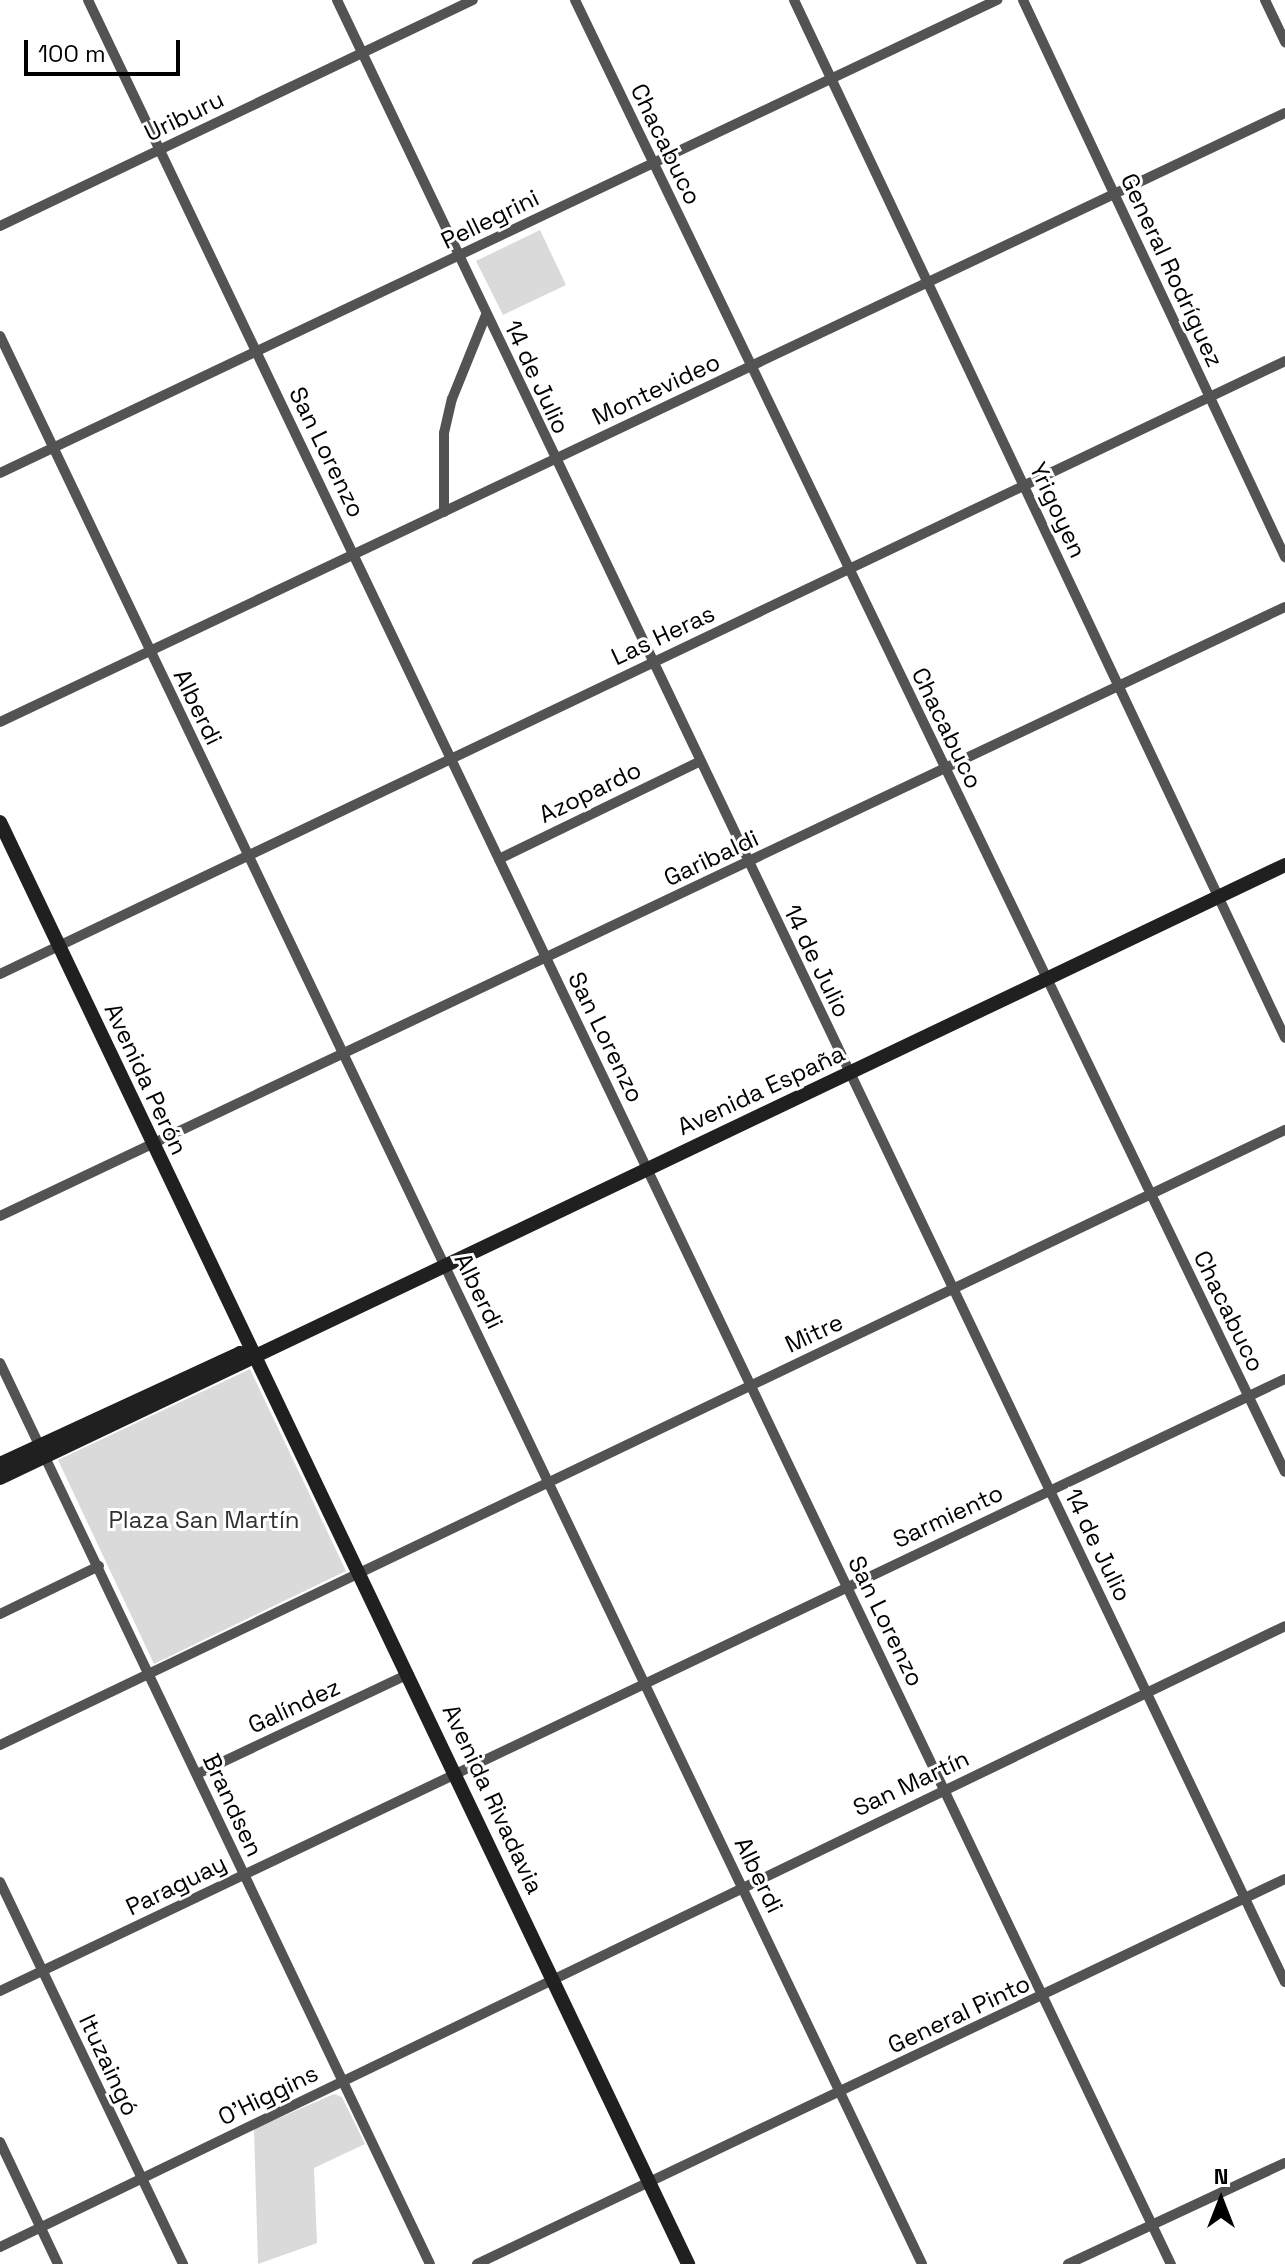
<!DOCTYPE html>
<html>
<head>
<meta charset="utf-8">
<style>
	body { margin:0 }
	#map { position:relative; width:1285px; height:2264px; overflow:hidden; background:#fff; font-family:"Space Grotesk",sans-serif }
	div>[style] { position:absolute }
	.green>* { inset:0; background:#dadada }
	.street>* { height:10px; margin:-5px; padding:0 5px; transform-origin:5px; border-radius:5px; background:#535353 }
	.secondary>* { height:14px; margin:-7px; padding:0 7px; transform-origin:7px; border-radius:7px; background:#202020 }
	span { translate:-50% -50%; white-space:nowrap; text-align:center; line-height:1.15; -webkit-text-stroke:6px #fff; paint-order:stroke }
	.street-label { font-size:24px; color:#000 }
	.park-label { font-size:24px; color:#313131 }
	.north { position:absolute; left:1181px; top:2160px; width:80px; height:80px; -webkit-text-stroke:6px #fff; paint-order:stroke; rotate:0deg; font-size:22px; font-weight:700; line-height:32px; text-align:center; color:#000 }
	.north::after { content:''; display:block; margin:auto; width:28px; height:36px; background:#000; clip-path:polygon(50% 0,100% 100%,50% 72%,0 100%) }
	.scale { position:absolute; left:24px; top:40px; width:156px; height:36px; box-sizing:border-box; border:4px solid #000; border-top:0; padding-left:10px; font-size:24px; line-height:28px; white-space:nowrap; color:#000; -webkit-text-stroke:6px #fff; paint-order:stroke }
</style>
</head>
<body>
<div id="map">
	<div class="green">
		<div style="clip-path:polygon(540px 230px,566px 285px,503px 315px,476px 261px)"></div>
		<div style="clip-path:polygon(250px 1369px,346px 1571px,154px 1664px,58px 1460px)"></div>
		<div style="clip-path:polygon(334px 2094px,342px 2097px,365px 2144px,314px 2168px,317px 2243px,258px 2264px,254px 2129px)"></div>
	</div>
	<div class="street">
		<div style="left:88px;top:0;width:2510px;rotate:64.44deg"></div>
		<div style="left:337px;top:0;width:2197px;rotate:64.44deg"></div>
		<div style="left:575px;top:0;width:1634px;rotate:64.25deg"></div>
		<div style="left:794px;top:0;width:1148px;rotate:64.68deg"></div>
		<div style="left:1023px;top:0;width:616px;rotate:64.81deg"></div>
		<div style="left:1265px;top:0;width:47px;rotate:64.5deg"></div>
		<div style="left:0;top:226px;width:524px;rotate:-25.54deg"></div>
		<div style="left:0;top:336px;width:2137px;rotate:64.44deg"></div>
		<div style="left:0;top:473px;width:1104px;rotate:-25.38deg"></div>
		<div style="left:444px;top:512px;width:79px;rotate:-90deg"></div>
		<div style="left:444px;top:433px;width:35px;rotate:-77deg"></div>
		<div style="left:452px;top:399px;width:91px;rotate:-68deg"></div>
		<div style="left:0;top:722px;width:1422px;rotate:-25.36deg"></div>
		<div style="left:499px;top:859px;width:222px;rotate:-25.9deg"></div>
		<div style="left:0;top:974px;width:1424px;rotate:-25.5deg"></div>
		<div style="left:0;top:1216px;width:1422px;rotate:-25.36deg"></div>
		<div style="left:0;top:1363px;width:998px;rotate:64.49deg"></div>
		<div style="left:0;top:1614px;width:110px;rotate:-25.9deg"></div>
		<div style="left:0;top:1745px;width:1425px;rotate:-25.58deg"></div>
		<div style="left:197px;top:1774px;width:234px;rotate:-25.3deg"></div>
		<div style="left:0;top:1882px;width:424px;rotate:64.4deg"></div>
		<div style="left:0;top:1991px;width:1423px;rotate:-25.47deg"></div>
		<div style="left:0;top:2142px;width:135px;rotate:64.6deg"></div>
		<div style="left:0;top:2247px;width:1427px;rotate:-25.79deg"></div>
		<div style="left:477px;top:2264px;width:895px;rotate:-25.48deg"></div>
		<div style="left:1068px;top:2264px;width:239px;rotate:-25deg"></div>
	</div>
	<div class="secondary">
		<div style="left:0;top:822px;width:1598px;rotate:64.49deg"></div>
		<div style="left:0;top:1464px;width:264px;rotate:-24.8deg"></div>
		<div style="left:240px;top:1353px;width:15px;rotate:8deg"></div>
		<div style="left:0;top:1478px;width:1424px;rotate:-25.5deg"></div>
	</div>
	<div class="street-label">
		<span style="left:184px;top:116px;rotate:-26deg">Uriburu</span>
		<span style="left:666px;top:144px;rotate:64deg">Chacabuco</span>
		<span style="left:490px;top:219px;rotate:-26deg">Pellegrini</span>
		<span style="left:1172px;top:270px;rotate:65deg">General Rodríguez</span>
		<span style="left:537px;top:377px;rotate:65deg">14 de Julio</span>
		<span style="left:656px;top:389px;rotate:-25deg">Montevideo</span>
		<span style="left:327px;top:452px;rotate:64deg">San Lorenzo</span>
		<span style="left:1058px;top:510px;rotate:65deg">Yrigoyen</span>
		<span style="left:663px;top:635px;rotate:-25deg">Las Heras</span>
		<span style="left:198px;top:707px;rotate:64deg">Alberdi</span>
		<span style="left:947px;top:728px;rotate:64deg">Chacabuco</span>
		<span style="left:590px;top:792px;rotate:-26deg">Azopardo</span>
		<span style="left:711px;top:858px;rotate:-25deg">Garibaldi</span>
		<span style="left:817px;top:961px;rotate:64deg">14 de Julio</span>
		<span style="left:606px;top:1037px;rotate:64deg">San Lorenzo</span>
		<span style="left:146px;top:1079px;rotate:65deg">Avenida Perón</span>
		<span style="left:761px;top:1090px;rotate:-25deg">Avenida España</span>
		<span style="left:479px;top:1291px;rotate:64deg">Alberdi</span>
		<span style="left:1229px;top:1311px;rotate:64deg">Chacabuco</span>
		<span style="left:814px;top:1333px;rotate:-25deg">Mitre</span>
		<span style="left:948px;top:1516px;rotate:-25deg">Sarmiento</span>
		<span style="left:1098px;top:1545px;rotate:64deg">14 de Julio</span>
		<span style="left:886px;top:1621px;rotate:64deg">San Lorenzo</span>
		<span style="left:294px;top:1706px;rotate:-25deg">Galíndez</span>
		<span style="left:911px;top:1783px;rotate:-25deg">San Martín</span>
		<span style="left:493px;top:1799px;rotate:65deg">Avenida Rivadavia</span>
		<span style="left:233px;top:1805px;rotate:65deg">Brandsen</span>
		<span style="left:759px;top:1875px;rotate:64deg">Alberdi</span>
		<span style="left:176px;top:1885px;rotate:-26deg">Paraguay</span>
		<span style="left:959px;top:2014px;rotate:-25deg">General Pinto</span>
		<span style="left:109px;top:2065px;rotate:65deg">Ituzaingó</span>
		<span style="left:268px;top:2095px;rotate:-26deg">O'Higgins</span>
	</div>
	<div class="park-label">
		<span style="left:204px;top:1520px">Plaza San Martín</span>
	</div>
	<div class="north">N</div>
	<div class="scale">100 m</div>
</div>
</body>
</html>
